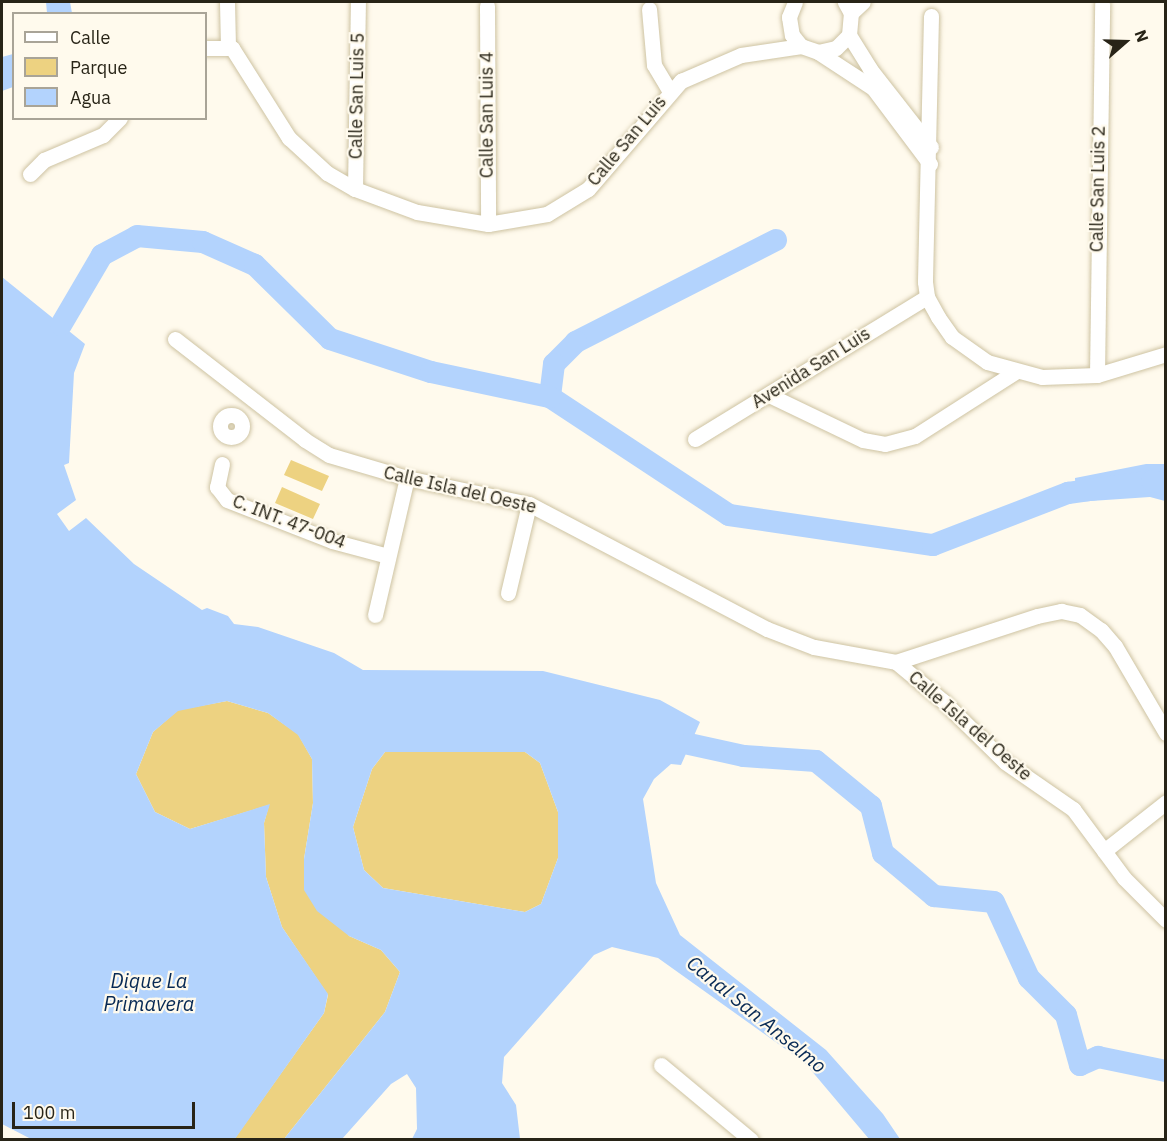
<!DOCTYPE html>
<html>
<head>
<meta charset="utf-8">
<style>
	body { margin:0 }
	#map { position:relative; width:1167px; height:1141px; overflow:hidden; background:#fffaed; font-family:"IBM Plex Sans",sans-serif }
	div>[style] { position:absolute }
	.green>* { inset:0; background:#edd281 }
	.water>* { inset:0; background:#b3d3fd }
	.river>* { height:22px; margin:-11px; padding:0 11px; transform-origin:11px; border-radius:11px; background:#b3d3fd }
	.roads { filter:drop-shadow(0 0 2px #cec3a2) drop-shadow(0 0 2px #cec3a2) }
	.minor>* { height:15px; margin:-7.5px; padding:0 7.5px; transform-origin:7.5px; border-radius:7.5px; background:#fff }
	.minor>.ring { margin:-7.5px; padding:0; box-sizing:content-box; background:none; border:15px solid #fff; border-radius:50% }
	span { translate:-50% -50%; white-space:nowrap; text-align:center; line-height:1.15; -webkit-text-stroke:4.5px #fffaed; paint-order:stroke }
	.street-label { font-size:18px; color:#282417 }
	.water-label { font-size:20px; color:#072954; font-style:italic }
	.frame { position:absolute; inset:0; border:3px solid #282417; pointer-events:none }
	.legend { position:absolute; left:12px; top:12px; width:195px; height:108px; box-sizing:border-box; background:#fffaed; border:2px solid #a9a497; margin:0; padding:8px 10px; list-style:none; font-size:18px; color:#282417 }
	.legend li { display:flex; align-items:center; gap:12px; height:30px }
	.legend b { width:30px; border:2px solid #a9a497 }
	.north { position:absolute; left:1095px; top:12px; width:60px; height:60px; -webkit-text-stroke:4px #fffaed; paint-order:stroke; rotate:70deg; font-size:16px; font-weight:700; line-height:24px; text-align:center; color:#282417 }
	.north::after { content:''; display:block; margin:auto; width:21px; height:27px; background:#282417; clip-path:polygon(50% 0,100% 100%,50% 72%,0 100%) }
	.scale { position:absolute; left:12px; top:1102px; width:183px; height:27px; box-sizing:border-box; border:3px solid #282417; border-top:0; padding-left:8px; font-size:18px; line-height:21px; white-space:nowrap; color:#282417; -webkit-text-stroke:4px #fffaed; paint-order:stroke }
</style>
</head>
<body>
<div id="map">
	<div class="green">
		<div style="clip-path:polygon(291px 460px,329px 476px,322px 491px,284px 475px)"></div>
		<div style="clip-path:polygon(282px 487px,320px 504px,313px 519px,275px 503px)"></div>
		<div style="clip-path:polygon(227px 701px,268px 713px,298px 734px,312px 759px,313px 803px,304px 859px,349px 936px,381px 950px,400px 972px,385px 1012px,284px 1139px,235px 1138px,324px 1013px,328px 995px,282px 927px,266px 877px,264px 823px,269px 805px,190px 829px,155px 812px,136px 774px,153px 732px,178px 710px)"></div>
		<div style="clip-path:polygon(385px 752px,525px 752px,540px 763px,558px 812px,558px 858px,541px 904px,525px 912px,383px 888px,364px 870px,353px 827px,372px 769px)"></div>
	</div>
	<div class="water">
		<div style="clip-path:polygon(46px 2px,70px 2px,72px 13px,47px 13px)"></div>
		<div style="clip-path:polygon(13px 54px,13px 87px,2px 91px,2px 57px)"></div>
		<div style="clip-path:polygon(evenodd,2px 277px,85px 344px,74px 373px,69px 463px,64px 465px,76px 500px,57px 514px,69px 531px,86px 518px,134px 564px,202px 610px,207px 608px,228px 616px,234px 624px,258px 627px,334px 653px,363px 670px,543px 671px,660px 700px,700px 722px,681px 765px,671px 764px,654px 779px,643px 799px,656px 883px,680px 935px,826px 1050px,883px 1114px,900px 1139px,869px 1139px,805px 1063px,658px 958px,612px 947px,594px 955px,504px 1057px,502px 1083px,516px 1105px,520px 1139px,412px 1139px,417px 1129px,416px 1088px,407px 1074px,391px 1084px,342px 1139px,284px 1139px,385px 1012px,400px 972px,381px 950px,349px 936px,317px 911px,304px 890px,304px 859px,313px 803px,312px 759px,298px 735px,268px 713px,227px 701px,178px 711px,153px 732px,136px 774px,155px 812px,190px 829px,270px 804px,264px 823px,266px 877px,282px 927px,328px 994px,324px 1013px,235px 1139px,31px 1139px,2px 1124px,2px 277px,385px 752px,525px 752px,540px 763px,558px 812px,558px 858px,541px 904px,525px 912px,383px 888px,364px 870px,353px 827px,372px 769px,385px 752px)"></div>
		<div style="clip-path:polygon(1146px 464px,1165px 464px,1165px 501px,1150px 497px,1076px 502px,1075px 478px)"></div>
	</div>
	<div class="river">
		<div style="left:776px;top:240px;width:225px;rotate:153deg"></div>
		<div style="left:576px;top:342px;width:31px;rotate:135deg"></div>
		<div style="left:554px;top:364px;width:33px;rotate:97deg"></div>
		<div style="left:550px;top:397px;width:214px;rotate:33.4deg"></div>
		<div style="left:729px;top:515px;width:206px;rotate:8.4deg"></div>
		<div style="left:933px;top:545px;width:145px;rotate:-21.1deg"></div>
		<div style="left:1068px;top:493px;width:85px;rotate:-8.1deg"></div>
		<div style="left:1152px;top:481px;width:14px;rotate:12deg"></div>
		<div style="left:61px;top:325px;width:81px;rotate:-59.6deg"></div>
		<div style="left:102px;top:255px;width:40px;rotate:-28deg"></div>
		<div style="left:137px;top:236px;width:66px;rotate:5.2deg"></div>
		<div style="left:203px;top:242px;width:57px;rotate:23.9deg"></div>
		<div style="left:255px;top:265px;width:105px;rotate:44.6deg"></div>
		<div style="left:330px;top:339px;width:106px;rotate:18.1deg"></div>
		<div style="left:431px;top:372px;width:122px;rotate:11.9deg"></div>
		<div style="left:689px;top:744px;width:56px;rotate:12.3deg"></div>
		<div style="left:744px;top:756px;width:72px;rotate:4deg"></div>
		<div style="left:816px;top:761px;width:71px;rotate:39.3deg"></div>
		<div style="left:871px;top:806px;width:49px;rotate:75.7deg"></div>
		<div style="left:883px;top:853px;width:67px;rotate:40.1deg"></div>
		<div style="left:934px;top:896px;width:60px;rotate:5.7deg"></div>
		<div style="left:994px;top:902px;width:84px;rotate:65.3deg"></div>
		<div style="left:1029px;top:978px;width:52px;rotate:45deg"></div>
		<div style="left:1066px;top:1015px;width:52px;rotate:74.4deg"></div>
		<div style="left:1080px;top:1065px;width:20px;rotate:-24deg"></div>
		<div style="left:1098px;top:1057px;width:69px;rotate:11.6deg"></div>
	</div>
	<div class="roads">
		<div class="minor">
			<div style="left:227px;top:2px;width:43px;rotate:88.7deg"></div>
			<div style="left:795px;top:2px;width:16px;rotate:112deg"></div>
			<div style="left:789px;top:17px;width:18px;rotate:81deg"></div>
			<div style="left:792px;top:35px;width:14px;rotate:51deg"></div>
			<div style="left:801px;top:46px;width:18px;rotate:19deg"></div>
			<div style="left:818px;top:52px;width:18px;rotate:-13deg"></div>
			<div style="left:836px;top:48px;width:18px;rotate:-45deg"></div>
			<div style="left:849px;top:35px;width:22px;rotate:-85deg"></div>
			<div style="left:851px;top:13px;width:13px;rotate:-119deg"></div>
			<div style="left:487px;top:6px;width:218px;rotate:89.7deg"></div>
			<div style="left:649px;top:9px;width:56px;rotate:84.9deg"></div>
			<div style="left:654px;top:65px;width:29px;rotate:59deg"></div>
			<div style="left:851px;top:13px;width:16px;rotate:-43deg"></div>
			<div style="left:931px;top:16px;width:266px;rotate:91.3deg"></div>
			<div style="left:925px;top:282px;width:15px;rotate:82deg"></div>
			<div style="left:927px;top:297px;width:23px;rotate:61deg"></div>
			<div style="left:938px;top:317px;width:24px;rotate:55deg"></div>
			<div style="left:952px;top:337px;width:43px;rotate:35.5deg"></div>
			<div style="left:987px;top:362px;width:57px;rotate:15.3deg"></div>
			<div style="left:1042px;top:377px;width:55px;rotate:-2.1deg"></div>
			<div style="left:1097px;top:375px;width:72px;rotate:-16.9deg"></div>
			<div style="left:849px;top:35px;width:40px;rotate:58deg"></div>
			<div style="left:870px;top:69px;width:99px;rotate:52deg"></div>
			<div style="left:206px;top:48px;width:26px"></div>
			<div style="left:232px;top:48px;width:107px;rotate:57.7deg"></div>
			<div style="left:289px;top:138px;width:52px;rotate:42.6deg"></div>
			<div style="left:327px;top:173px;width:32px;rotate:30deg"></div>
			<div style="left:355px;top:189px;width:66px;rotate:20.4deg"></div>
			<div style="left:417px;top:212px;width:72px;rotate:9.6deg"></div>
			<div style="left:488px;top:224px;width:60px;rotate:-9.6deg"></div>
			<div style="left:547px;top:214px;width:48px;rotate:-31.4deg"></div>
			<div style="left:588px;top:189px;width:143px;rotate:-49.3deg"></div>
			<div style="left:681px;top:81px;width:65px;rotate:-23.4deg"></div>
			<div style="left:741px;top:55px;width:61px;rotate:-8.5deg"></div>
			<div style="left:818px;top:52px;width:66px;rotate:33.2deg"></div>
			<div style="left:873px;top:88px;width:95px;rotate:53.1deg"></div>
			<div style="left:30px;top:174px;width:20px;rotate:-45deg"></div>
			<div style="left:44px;top:160px;width:64px;rotate:-23deg"></div>
			<div style="left:103px;top:135px;width:24px;rotate:-45deg"></div>
			<div style="left:355px;top:189px;width:186px;rotate:-89.1deg"></div>
			<div style="left:175px;top:339px;width:165px;rotate:37.8deg"></div>
			<div style="left:305px;top:440px;width:28px;rotate:32deg"></div>
			<div style="left:329px;top:455px;width:81px;rotate:16.4deg"></div>
			<div style="left:407px;top:478px;width:125px;rotate:12deg"></div>
			<div style="left:529px;top:504px;width:269px;rotate:27.7deg"></div>
			<div style="left:767px;top:629px;width:50px;rotate:21deg"></div>
			<div style="left:814px;top:647px;width:83px;rotate:10.4deg"></div>
			<div style="left:896px;top:662px;width:61px;rotate:39.7deg"></div>
			<div style="left:943px;top:701px;width:87px;rotate:44.5deg"></div>
			<div style="left:1005px;top:762px;width:83px;rotate:34.7deg"></div>
			<div style="left:1073px;top:809px;width:86px;rotate:53.5deg"></div>
			<div style="left:1124px;top:878px;width:59px;rotate:45deg"></div>
			<div style="left:1097px;top:375px;width:371px;rotate:-89.2deg"></div>
			<div style="left:769px;top:395px;width:104px;rotate:25.6deg"></div>
			<div style="left:863px;top:440px;width:22px;rotate:10deg"></div>
			<div style="left:885px;top:444px;width:31px;rotate:-15deg"></div>
			<div style="left:915px;top:436px;width:119px;rotate:-32.6deg"></div>
			<div class="ring" style="left:220px;top:415px;width:7px;height:7px"></div>
			<div style="left:695px;top:439px;width:272px;rotate:-31.5deg"></div>
			<div style="left:222px;top:464px;width:24px;rotate:102deg"></div>
			<div style="left:217px;top:487px;width:16px;rotate:52deg"></div>
			<div style="left:227px;top:500px;width:113px;rotate:21.3deg"></div>
			<div style="left:332px;top:541px;width:58px;rotate:15deg"></div>
			<div style="left:508px;top:593px;width:91px;rotate:-76.7deg"></div>
			<div style="left:375px;top:615px;width:141px;rotate:-76.9deg"></div>
			<div style="left:896px;top:662px;width:148px;rotate:-18.1deg"></div>
			<div style="left:1037px;top:616px;width:25px;rotate:-12deg"></div>
			<div style="left:1061px;top:611px;width:19px;rotate:12deg"></div>
			<div style="left:1080px;top:615px;width:26px;rotate:36deg"></div>
			<div style="left:1101px;top:630px;width:21px;rotate:49deg"></div>
			<div style="left:1115px;top:646px;width:101px;rotate:59.6deg"></div>
			<div style="left:1104px;top:851px;width:79px;rotate:-38.3deg"></div>
			<div style="left:661px;top:1065px;width:117px;rotate:39.8deg"></div>
		</div>
	</div>
	<div class="street-label">
		<span style="left:357px;top:96px;rotate:-89deg">Calle San Luis 5</span>
		<span style="left:487px;top:115px;rotate:-90deg">Calle San Luis 4</span>
		<span style="left:627px;top:141px;rotate:-50deg">Calle San Luis</span>
		<span style="left:1098px;top:189px;rotate:-89deg">Calle San Luis 2</span>
		<span style="left:811px;top:368px;rotate:-32deg">Avenida San Luis</span>
		<span style="left:460px;top:490px;rotate:13deg">Calle Isla del Oeste</span>
		<span style="left:289px;top:522px;rotate:21deg">C. INT. 47-004</span>
		<span style="left:970px;top:726px;rotate:41deg">Calle Isla del Oeste</span>
	</div>
	<div class="water-label">
		<span style="left:149px;top:992px">Dique La<br>Primavera</span>
		<span style="left:757px;top:1014px;rotate:39deg">Canal San Anselmo</span>
	</div>
	<div class="frame"></div>
	<ul class="legend">
	<li><b style="height:8px;background:#fff"></b>Calle</li>
	<li><b style="height:16px;background:#edd281"></b>Parque</li>
	<li><b style="height:16px;background:#b3d3fd"></b>Agua</li>
	</ul>
	<div class="north">N</div>
	<div class="scale">100 m</div>
</div>
</body>
</html>
